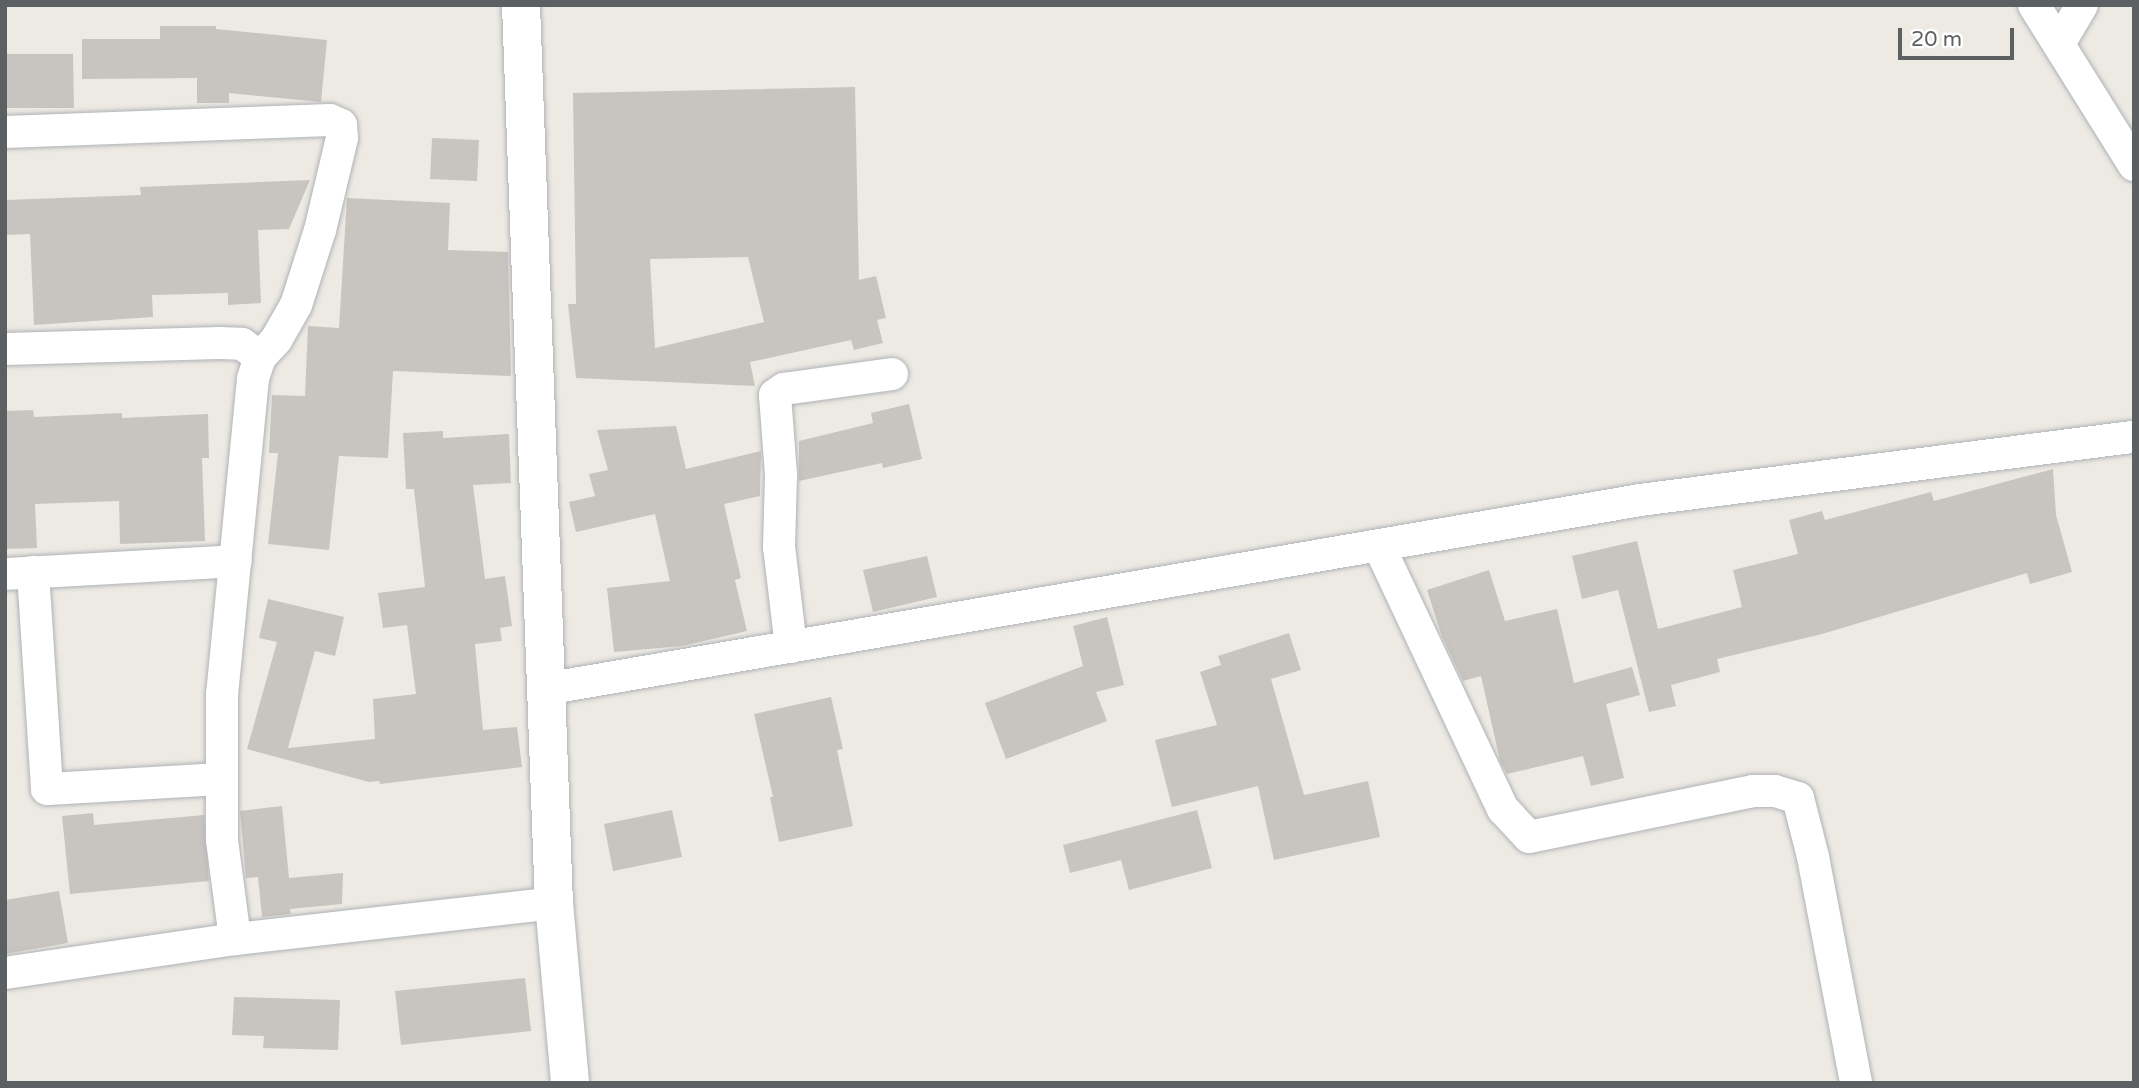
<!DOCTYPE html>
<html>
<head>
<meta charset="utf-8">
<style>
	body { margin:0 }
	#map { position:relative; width:2139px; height:1088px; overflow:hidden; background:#edeae4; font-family:"Varela Round",sans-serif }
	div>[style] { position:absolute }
	.building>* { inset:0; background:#c8c5c0 }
	.roads { filter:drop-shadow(0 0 2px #afb2b5) drop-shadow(0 0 2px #afb2b5) }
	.street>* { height:32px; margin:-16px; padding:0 16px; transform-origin:16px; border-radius:16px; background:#fff }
	.secondary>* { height:38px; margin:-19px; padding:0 19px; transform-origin:19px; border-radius:19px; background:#fff }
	span { translate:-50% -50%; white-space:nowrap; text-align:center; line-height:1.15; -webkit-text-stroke:5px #fff; paint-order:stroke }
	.frame { position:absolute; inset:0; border:7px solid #5c6063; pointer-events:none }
	.scale { position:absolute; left:1898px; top:28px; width:116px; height:32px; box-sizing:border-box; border:4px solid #5c6063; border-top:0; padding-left:9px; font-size:21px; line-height:24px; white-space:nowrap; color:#5c6063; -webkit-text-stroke:5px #fff; paint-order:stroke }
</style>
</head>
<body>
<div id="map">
	<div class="building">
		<div style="clip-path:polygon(160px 26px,216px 26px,216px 29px,327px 40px,321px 102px,229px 93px,229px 103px,197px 103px,197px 78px,82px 79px,82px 39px,160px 39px)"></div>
		<div style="clip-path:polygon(5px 54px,73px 54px,74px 108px,5px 108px)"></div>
		<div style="clip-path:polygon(evenodd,855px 87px,859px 280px,876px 276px,886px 318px,877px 320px,883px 343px,854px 350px,851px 340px,750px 362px,755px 386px,576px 378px,568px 304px,576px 304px,573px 93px,855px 87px,748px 257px,764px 322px,655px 348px,650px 259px,748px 257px)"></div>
		<div style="clip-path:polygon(432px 138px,479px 140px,477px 181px,430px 179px)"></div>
		<div style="clip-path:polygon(310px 180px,289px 229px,258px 230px,261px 303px,228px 305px,228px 293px,152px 295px,153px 317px,34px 325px,30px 234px,5px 235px,5px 200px,141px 195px,140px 187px)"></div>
		<div style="clip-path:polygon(347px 198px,450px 203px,448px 250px,508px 252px,511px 376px,393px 371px,388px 458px,339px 456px,329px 550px,268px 544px,278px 453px,269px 453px,272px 395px,305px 396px,308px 326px,339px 328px)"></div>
		<div style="clip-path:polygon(909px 404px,922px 459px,883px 468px,882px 463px,799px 481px,799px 441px,873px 423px,871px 413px)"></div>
		<div style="clip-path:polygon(33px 410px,34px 417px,122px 413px,122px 418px,208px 414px,209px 458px,202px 458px,205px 541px,120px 544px,119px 501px,35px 504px,37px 548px,5px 549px,5px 411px)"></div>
		<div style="clip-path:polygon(676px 426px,686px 469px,761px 451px,760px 496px,724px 504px,741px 578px,735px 580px,747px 631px,682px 646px,614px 652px,607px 588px,670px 581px,655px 514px,576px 532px,569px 502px,595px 496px,589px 474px,608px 470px,597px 430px)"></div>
		<div style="clip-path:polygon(443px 431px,443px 438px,509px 434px,511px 483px,473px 485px,485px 579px,505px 576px,512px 626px,500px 628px,502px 641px,475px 644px,483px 730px,517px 727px,522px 767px,380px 784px,379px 781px,369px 782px,247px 749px,277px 642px,259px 638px,268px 599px,344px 617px,335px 656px,315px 651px,288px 748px,375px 739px,373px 699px,416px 694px,407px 625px,383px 628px,378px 593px,425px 587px,414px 489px,406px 489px,403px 433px)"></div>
		<div style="clip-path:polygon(2053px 469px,2056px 515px,2072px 572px,2030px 584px,2027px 573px,1822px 634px,1717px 659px,1720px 672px,1671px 685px,1676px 706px,1649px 712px,1618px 590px,1582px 599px,1572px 556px,1637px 541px,1658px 629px,1742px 607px,1733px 570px,1798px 554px,1789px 520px,1822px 511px,1825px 520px,1931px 492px,1934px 501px)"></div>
		<div style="clip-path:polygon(927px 556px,937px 597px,873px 612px,863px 570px)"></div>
		<div style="clip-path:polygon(1489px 570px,1505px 621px,1557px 609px,1574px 683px,1632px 667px,1640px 695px,1606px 704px,1624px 778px,1591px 786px,1583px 756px,1507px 774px,1500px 761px,1481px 676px,1463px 681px,1441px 634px,1427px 590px)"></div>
		<div style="clip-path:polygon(1107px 617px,1124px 685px,1096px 692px,1107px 721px,1006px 759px,985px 703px,1083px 666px,1073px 626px)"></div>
		<div style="clip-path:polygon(1289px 633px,1301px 670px,1271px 679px,1304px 795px,1368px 781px,1380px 837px,1274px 860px,1258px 786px,1172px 807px,1155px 740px,1217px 725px,1200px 672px,1221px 665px,1218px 656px)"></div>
		<div style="clip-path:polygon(831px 697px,843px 749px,837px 750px,853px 826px,779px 842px,770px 797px,773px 797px,754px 714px)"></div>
		<div style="clip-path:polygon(282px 806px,289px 878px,343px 873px,342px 904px,290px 909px,291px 914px,262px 917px,258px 877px,246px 878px,240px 811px)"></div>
		<div style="clip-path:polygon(672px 810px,682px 857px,613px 871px,604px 824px)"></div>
		<div style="clip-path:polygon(1197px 810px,1212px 868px,1129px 890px,1121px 860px,1070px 873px,1063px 845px)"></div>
		<div style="clip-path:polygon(93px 813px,94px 825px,204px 815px,209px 881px,70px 894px,62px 816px)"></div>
		<div style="clip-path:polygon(59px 891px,68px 943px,5px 954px,5px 900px)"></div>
		<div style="clip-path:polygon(525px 978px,531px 1031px,401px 1045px,395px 991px)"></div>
		<div style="clip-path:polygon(234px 997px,340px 1000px,338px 1050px,263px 1048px,264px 1036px,232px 1035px)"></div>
	</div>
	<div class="roads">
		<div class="street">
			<div style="left:2034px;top:5px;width:189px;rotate:58deg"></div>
			<div style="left:2059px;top:44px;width:45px;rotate:-59.5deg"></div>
			<div style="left:5px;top:132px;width:325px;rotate:-2.1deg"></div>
			<div style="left:330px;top:120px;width:12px;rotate:24deg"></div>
			<div style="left:341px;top:125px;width:13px;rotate:86deg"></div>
			<div style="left:342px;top:138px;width:95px;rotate:103.4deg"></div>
			<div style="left:320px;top:230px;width:79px;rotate:107.7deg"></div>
			<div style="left:296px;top:305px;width:40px;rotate:119.7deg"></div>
			<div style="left:276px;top:340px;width:23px;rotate:133deg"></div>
			<div style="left:260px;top:357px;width:23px;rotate:108deg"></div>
			<div style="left:253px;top:379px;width:317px;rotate:95.6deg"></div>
			<div style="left:222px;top:694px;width:146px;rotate:90deg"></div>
			<div style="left:222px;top:840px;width:100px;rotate:82.5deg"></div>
			<div style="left:5px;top:349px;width:214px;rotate:-1.6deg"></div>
			<div style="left:219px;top:343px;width:23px;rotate:2deg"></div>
			<div style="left:242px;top:344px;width:22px;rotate:36deg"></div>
			<div style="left:1379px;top:546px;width:291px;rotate:64.8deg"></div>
			<div style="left:1503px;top:809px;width:38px;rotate:47deg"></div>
			<div style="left:1529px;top:837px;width:229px;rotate:-11.6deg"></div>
			<div style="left:1753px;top:791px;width:22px"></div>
			<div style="left:1775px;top:791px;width:24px;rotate:17deg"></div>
			<div style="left:1798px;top:798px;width:61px;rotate:75.7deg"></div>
			<div style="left:1813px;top:857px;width:230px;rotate:79.2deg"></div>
			<div style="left:33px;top:572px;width:217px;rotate:86.3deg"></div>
			<div style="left:47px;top:789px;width:175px;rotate:-3.3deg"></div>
			<div style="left:5px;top:574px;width:231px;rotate:-3.2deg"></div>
			<div style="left:791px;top:647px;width:101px;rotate:-96.8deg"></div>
			<div style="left:779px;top:547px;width:72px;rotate:-88.4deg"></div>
			<div style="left:781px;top:475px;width:80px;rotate:-94.3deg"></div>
			<div style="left:775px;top:395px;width:11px;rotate:-34deg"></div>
			<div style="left:784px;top:389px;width:109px;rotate:-7.9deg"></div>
			<div style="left:545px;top:689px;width:1111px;rotate:-9.79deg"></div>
			<div style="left:1640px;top:500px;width:498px;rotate:-7.3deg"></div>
			<div style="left:5px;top:973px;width:232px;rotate:-8.4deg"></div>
			<div style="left:235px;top:939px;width:321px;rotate:-6.4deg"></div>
		</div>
		<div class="secondary">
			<div style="left:521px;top:5px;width:899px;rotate:87.9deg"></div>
			<div style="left:554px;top:903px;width:181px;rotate:84.9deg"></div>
		</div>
	</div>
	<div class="frame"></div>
	<div class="scale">20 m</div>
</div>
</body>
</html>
